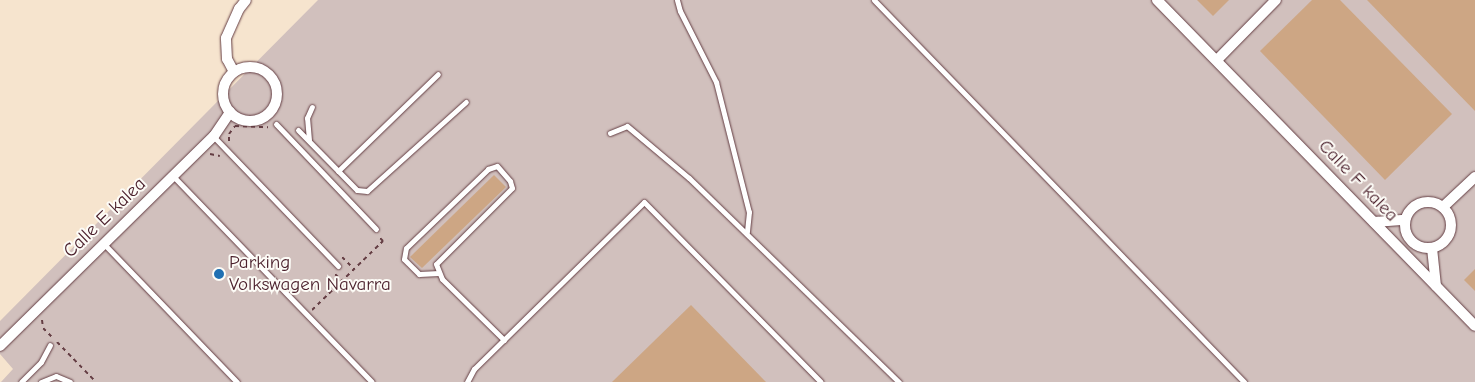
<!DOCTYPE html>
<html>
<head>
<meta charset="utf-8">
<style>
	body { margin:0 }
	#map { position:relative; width:1475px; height:382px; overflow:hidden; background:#f6e4ce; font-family:"Comic Neue",sans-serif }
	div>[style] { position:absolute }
	.industrial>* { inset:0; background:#d1c0bd }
	.building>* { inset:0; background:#cda684 }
	.path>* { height:2px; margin-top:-1px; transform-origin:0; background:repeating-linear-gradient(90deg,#643d43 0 4px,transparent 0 8px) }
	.roads { filter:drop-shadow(0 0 1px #643d43) drop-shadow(0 0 1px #643d43) }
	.lane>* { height:5px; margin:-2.5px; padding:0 2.5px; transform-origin:2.5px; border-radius:2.5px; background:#fff }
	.street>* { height:10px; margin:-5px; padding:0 5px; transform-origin:5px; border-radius:5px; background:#fff }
	.street>.ring { margin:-5px; padding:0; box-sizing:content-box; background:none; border:10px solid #fff; border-radius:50% }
	.dots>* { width:14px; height:14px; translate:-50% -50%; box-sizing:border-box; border:2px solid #fdfcf7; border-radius:50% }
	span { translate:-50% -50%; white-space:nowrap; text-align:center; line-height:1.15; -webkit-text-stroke:4px #fdfcf7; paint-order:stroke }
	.street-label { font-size:19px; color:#4a1f2b }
	.poi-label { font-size:19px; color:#4a1f2b }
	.left { translate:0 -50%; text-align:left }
</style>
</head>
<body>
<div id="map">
	<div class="industrial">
		<div style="clip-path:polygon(318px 0,1475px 0,1475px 382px,1px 382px,13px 369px,0 354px,0 321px)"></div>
	</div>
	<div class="building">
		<div style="clip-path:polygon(1197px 0,1229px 0,1213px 16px)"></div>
		<div style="clip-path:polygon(1312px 0,1340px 0,1452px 114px,1385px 180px,1260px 51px)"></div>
		<div style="clip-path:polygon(1367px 0,1475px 0,1475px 111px)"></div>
		<div style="clip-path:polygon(494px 175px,506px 187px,422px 268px,410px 257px)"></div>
		<div style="clip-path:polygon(1475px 269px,1475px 291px,1464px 280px)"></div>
		<div style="clip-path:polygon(691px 305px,766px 382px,612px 382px)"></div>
	</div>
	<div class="path">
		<div style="left:229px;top:141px;width:7px;rotate:-90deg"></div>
		<div style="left:229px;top:134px;width:10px;rotate:-53deg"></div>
		<div style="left:235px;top:126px;width:33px;rotate:2deg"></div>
		<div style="left:210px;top:154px;width:10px;rotate:11deg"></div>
		<div style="left:342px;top:257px;width:17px;rotate:45deg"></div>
		<div style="left:335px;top:274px;width:10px;rotate:45deg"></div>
		<div style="left:312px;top:310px;width:99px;rotate:-44.2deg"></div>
		<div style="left:383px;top:241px;width:6px;rotate:-135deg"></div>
		<div style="left:42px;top:320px;width:8px;rotate:83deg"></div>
		<div style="left:43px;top:328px;width:13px;rotate:45deg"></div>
		<div style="left:57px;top:342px;width:56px;rotate:45.7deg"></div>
	</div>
	<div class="roads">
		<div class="lane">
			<div style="left:677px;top:0;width:11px;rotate:75deg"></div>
			<div style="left:680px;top:11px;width:80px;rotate:63.1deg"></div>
			<div style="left:716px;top:82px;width:134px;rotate:75.8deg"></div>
			<div style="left:749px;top:212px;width:20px;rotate:96deg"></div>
			<div style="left:874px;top:0;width:532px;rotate:45.91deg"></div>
			<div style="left:276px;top:124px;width:145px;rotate:46.4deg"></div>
			<div style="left:298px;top:130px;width:84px;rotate:45.5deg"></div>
			<div style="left:357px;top:190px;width:10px;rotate:6deg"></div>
			<div style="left:367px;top:191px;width:133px;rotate:-42deg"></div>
			<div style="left:610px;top:133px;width:18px;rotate:-22deg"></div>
			<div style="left:627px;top:126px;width:81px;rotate:40deg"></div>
			<div style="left:689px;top:178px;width:293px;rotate:44.2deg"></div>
			<div style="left:214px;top:137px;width:179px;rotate:46.1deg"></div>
			<div style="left:309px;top:140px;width:22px;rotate:-95deg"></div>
			<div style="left:307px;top:118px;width:12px;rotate:-66deg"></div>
			<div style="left:338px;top:171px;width:139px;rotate:-44.1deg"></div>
			<div style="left:173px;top:176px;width:286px;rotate:46deg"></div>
			<div style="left:104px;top:244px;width:192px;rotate:46.1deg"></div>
			<div style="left:439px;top:273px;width:20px;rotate:177deg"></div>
			<div style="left:419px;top:274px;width:21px;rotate:-135deg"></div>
			<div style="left:404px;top:259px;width:11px;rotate:-80deg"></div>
			<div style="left:406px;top:248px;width:114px;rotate:-43.9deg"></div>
			<div style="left:488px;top:169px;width:9px;rotate:-18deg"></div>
			<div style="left:497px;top:166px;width:20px;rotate:49deg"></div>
			<div style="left:510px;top:181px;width:7px;rotate:74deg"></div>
			<div style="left:512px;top:188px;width:107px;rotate:135deg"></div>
			<div style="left:436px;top:264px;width:16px;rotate:68deg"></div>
			<div style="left:442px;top:279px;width:87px;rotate:44.5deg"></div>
			<div style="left:21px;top:382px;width:28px;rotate:-45deg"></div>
			<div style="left:41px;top:362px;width:19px;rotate:-62deg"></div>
			<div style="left:41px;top:382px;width:16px;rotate:-22deg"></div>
			<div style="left:56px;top:376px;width:15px;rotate:23deg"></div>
			<div style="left:467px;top:382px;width:15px;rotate:-62deg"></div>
			<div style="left:474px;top:369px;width:238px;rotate:-44.5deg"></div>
			<div style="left:644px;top:202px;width:252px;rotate:45.5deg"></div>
		</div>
		<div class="street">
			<div style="left:1157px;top:0;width:455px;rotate:45.7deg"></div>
			<div style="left:1217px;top:60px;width:84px;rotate:-45.5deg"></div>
			<div class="ring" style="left:223px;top:67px;width:44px;height:44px"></div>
			<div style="left:234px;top:72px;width:15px;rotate:-118deg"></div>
			<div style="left:227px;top:59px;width:21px;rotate:-93deg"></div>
			<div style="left:226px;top:38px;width:32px;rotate:-66deg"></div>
			<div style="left:239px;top:9px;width:11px;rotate:-52deg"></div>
			<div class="ring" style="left:1405px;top:202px;width:36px;height:36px"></div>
			<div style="left:1443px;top:207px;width:44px;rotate:-43.2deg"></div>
			<div style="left:1374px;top:222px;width:31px;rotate:-4deg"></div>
			<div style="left:1432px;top:248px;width:38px;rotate:84deg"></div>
			<div style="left:0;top:346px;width:300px;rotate:-44.5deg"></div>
			<div style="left:214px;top:136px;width:29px;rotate:-56deg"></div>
		</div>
	</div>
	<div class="dots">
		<div style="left:219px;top:274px;background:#1f6fb2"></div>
	</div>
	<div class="street-label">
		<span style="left:1358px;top:181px;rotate:46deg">Calle F kalea</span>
		<span style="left:105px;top:218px;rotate:-44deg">Calle E kalea</span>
	</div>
	<div class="poi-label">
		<span class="left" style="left:229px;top:274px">Parking<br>Volkswagen Navarra</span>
	</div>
</div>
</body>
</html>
